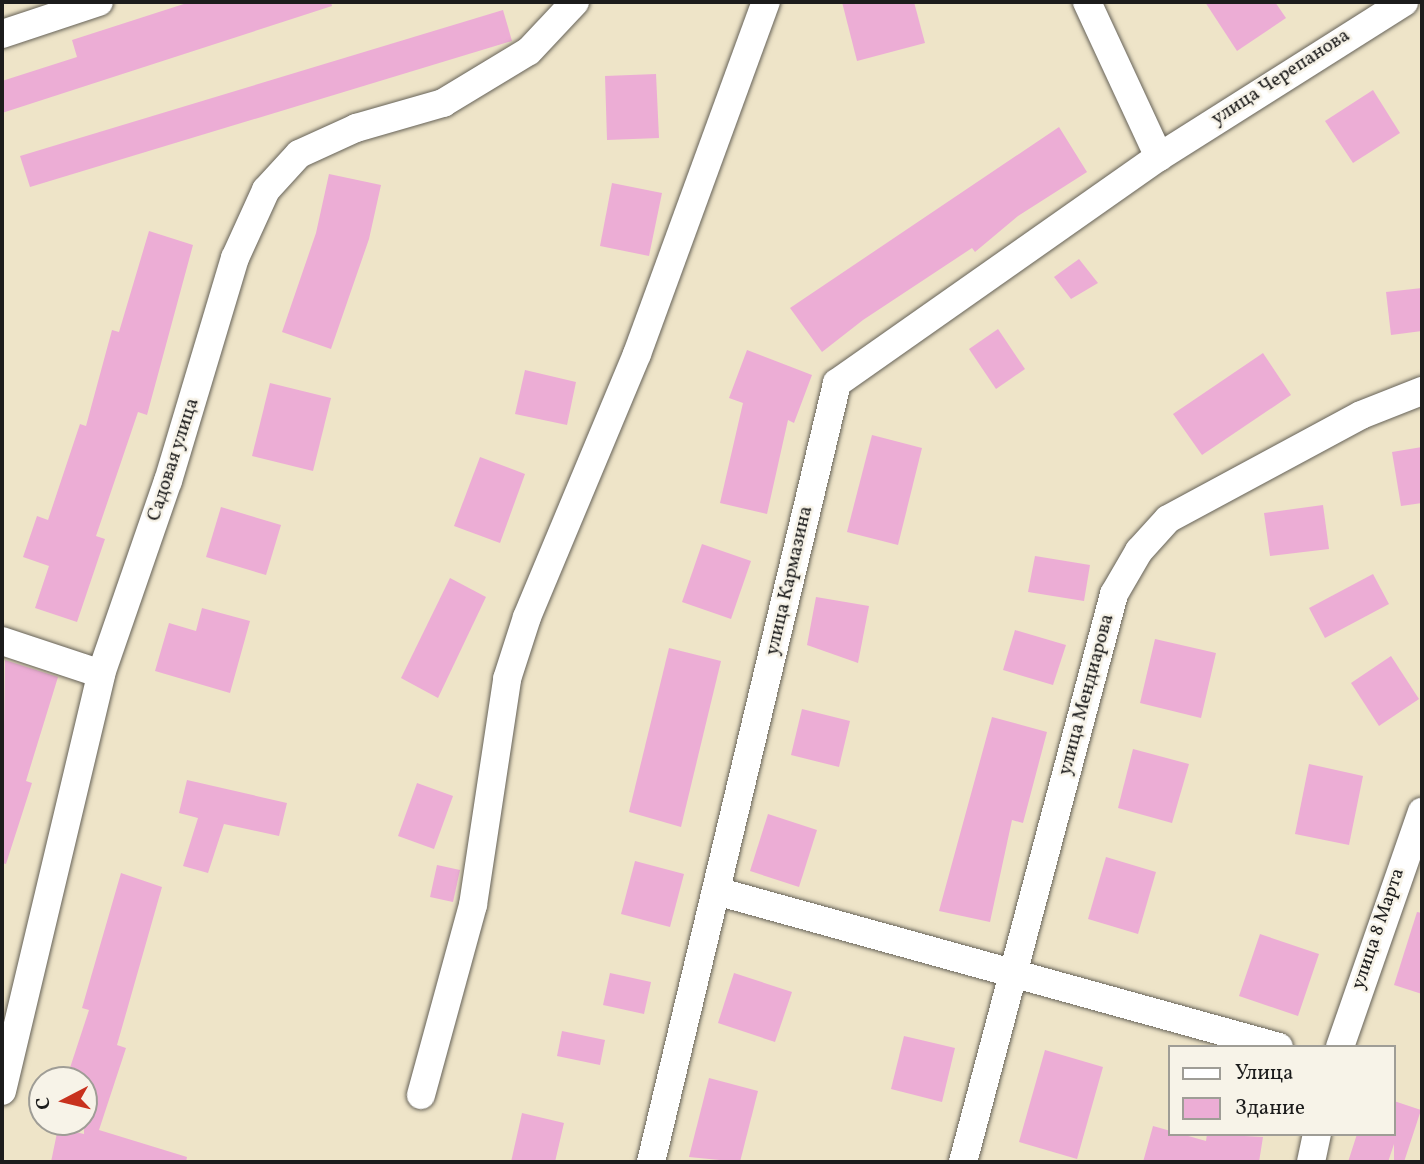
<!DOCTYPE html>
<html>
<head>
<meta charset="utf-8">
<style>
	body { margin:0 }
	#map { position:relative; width:1424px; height:1164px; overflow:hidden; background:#eee4c8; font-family:Vollkorn,serif }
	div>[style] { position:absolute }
	.building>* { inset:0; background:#ecadd5 }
	.roads { filter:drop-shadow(0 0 2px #666258) drop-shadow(0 0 2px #666258) }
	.street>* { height:28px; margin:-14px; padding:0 14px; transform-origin:14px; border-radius:14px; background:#fff }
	span { translate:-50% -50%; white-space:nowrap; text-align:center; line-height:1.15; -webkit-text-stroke:5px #f7f3e8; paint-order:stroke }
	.street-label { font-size:19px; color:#1c1c1c }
	.frame { position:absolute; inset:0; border:4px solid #1c1c1c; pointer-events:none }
	.legend { position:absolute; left:1168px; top:1045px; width:228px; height:91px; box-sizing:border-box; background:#f7f3e8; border:2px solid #9f9d96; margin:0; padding:9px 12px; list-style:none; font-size:21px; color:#1c1c1c }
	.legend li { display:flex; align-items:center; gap:14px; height:35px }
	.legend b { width:35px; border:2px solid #9f9d96 }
	.north { position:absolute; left:28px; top:1066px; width:70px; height:70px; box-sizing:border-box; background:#f7f3e8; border:2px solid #9f9d96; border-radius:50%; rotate:263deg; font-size:19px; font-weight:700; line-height:28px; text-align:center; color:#1c1c1c }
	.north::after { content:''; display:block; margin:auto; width:24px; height:32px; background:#c8321e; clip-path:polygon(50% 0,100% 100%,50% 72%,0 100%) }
</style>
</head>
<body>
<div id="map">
	<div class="building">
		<div style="clip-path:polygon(190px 2px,331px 2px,332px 6px,2px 113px,2px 81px,77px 57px,72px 40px)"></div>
		<div style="clip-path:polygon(842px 2px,914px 2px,925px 43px,857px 61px)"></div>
		<div style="clip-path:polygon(1205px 2px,1275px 2px,1286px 18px,1237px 51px)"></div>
		<div style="clip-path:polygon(503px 10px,512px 41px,30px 187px,20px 156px)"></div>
		<div style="clip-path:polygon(656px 74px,659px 138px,607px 140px,605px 76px)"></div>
		<div style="clip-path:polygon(1373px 90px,1400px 133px,1353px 163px,1325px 121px)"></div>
		<div style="clip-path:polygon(1059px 127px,1087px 172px,1018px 216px,975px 252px,972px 248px,863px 320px,822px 352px,790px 308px)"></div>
		<div style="clip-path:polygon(329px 174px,381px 185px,369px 239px,331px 349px,282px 332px,316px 233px)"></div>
		<div style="clip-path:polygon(612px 183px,662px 193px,649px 256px,600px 246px)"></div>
		<div style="clip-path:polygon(149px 231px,193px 245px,147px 415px,138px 412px,96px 536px,105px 539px,77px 622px,35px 608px,49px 566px,23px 557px,37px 516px,48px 520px,80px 424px,86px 426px,112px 330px,119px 332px)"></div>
		<div style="clip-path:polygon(1079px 259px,1098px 283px,1071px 299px,1054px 277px)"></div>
		<div style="clip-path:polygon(1422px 288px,1422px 331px,1391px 335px,1386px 292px)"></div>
		<div style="clip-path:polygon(998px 329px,1025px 369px,996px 389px,969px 349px)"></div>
		<div style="clip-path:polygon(747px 350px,812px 375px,794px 423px,788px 420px,767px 514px,720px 503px,743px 403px,729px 398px)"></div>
		<div style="clip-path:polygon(1263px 353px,1291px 395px,1202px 455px,1173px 414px)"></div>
		<div style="clip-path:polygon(525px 370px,576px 382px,567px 425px,515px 414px)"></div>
		<div style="clip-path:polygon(270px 383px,331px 398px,313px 471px,252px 456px)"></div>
		<div style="clip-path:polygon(872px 435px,922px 448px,898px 545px,847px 532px)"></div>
		<div style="clip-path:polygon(1422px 447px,1422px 503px,1401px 506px,1392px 452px)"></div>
		<div style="clip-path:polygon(480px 457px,525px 474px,500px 543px,454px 526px)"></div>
		<div style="clip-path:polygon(1323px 505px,1329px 549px,1270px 556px,1264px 513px)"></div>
		<div style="clip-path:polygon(221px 507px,281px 525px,266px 575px,206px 557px)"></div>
		<div style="clip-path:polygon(702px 544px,751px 561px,731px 619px,682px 602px)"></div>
		<div style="clip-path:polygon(1035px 556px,1090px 565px,1084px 601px,1028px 592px)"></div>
		<div style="clip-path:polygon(1373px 574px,1389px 604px,1325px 638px,1309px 608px)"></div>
		<div style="clip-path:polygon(450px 578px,486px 597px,438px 698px,401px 678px)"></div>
		<div style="clip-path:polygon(816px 597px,869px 606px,858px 663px,807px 645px)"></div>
		<div style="clip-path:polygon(202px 608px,250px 621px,230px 693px,155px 671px,169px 623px,196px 631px)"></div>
		<div style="clip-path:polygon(1015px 630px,1066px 645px,1053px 685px,1003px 670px)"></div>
		<div style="clip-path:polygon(1155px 639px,1216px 653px,1201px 718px,1140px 703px)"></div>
		<div style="clip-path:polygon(669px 648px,721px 661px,681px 827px,629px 812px)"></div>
		<div style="clip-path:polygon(1391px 656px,1419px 699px,1379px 726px,1351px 683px)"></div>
		<div style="clip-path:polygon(5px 660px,58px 677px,26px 781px,32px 783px,6px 864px,2px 863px)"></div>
		<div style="clip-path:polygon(802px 709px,850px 721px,839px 767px,791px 755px)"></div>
		<div style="clip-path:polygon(992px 717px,1047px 732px,1023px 823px,1012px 820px,990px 922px,939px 911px)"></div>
		<div style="clip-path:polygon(1133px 749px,1189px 764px,1172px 823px,1118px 808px)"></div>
		<div style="clip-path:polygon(1309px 764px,1363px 776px,1349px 845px,1295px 834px)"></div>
		<div style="clip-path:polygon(187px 780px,287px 803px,279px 836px,224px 824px,208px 873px,183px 866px,198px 818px,179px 813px)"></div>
		<div style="clip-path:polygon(417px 783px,453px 796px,434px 849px,398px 836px)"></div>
		<div style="clip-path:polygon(768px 814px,817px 830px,799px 887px,750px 871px)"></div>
		<div style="clip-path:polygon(1106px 857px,1156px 872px,1138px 934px,1088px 919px)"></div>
		<div style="clip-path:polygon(635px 861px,684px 874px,670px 927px,621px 914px)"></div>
		<div style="clip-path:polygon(437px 865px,460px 870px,453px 902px,430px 897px)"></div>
		<div style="clip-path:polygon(121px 873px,162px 887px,117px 1045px,126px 1048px,99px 1130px,187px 1157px,186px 1162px,51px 1162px,58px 1128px,84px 1134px,84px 1080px,66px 1080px,89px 1010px,82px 1008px)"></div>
		<div style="clip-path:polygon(1417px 912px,1422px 913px,1422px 994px,1394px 985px)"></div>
		<div style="clip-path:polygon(1260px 934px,1319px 954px,1298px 1016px,1239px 996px)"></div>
		<div style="clip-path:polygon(610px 973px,651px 982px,644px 1014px,603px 1005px)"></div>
		<div style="clip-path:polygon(734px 973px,792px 992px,775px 1042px,718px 1023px)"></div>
		<div style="clip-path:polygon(562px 1031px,605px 1040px,600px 1065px,557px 1056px)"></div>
		<div style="clip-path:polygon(904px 1036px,955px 1048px,942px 1102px,891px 1089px)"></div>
		<div style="clip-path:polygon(1045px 1050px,1103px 1067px,1077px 1159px,1019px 1142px)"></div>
		<div style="clip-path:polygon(709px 1078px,758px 1091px,740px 1162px,689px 1157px)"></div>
		<div style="clip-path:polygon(1394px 1101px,1421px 1110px,1404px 1162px,1394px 1162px,1394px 1144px,1388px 1162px,1348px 1162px,1357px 1134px,1394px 1134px)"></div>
		<div style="clip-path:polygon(522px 1113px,564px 1123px,555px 1162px,511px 1162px)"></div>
		<div style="clip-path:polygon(1153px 1126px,1206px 1141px,1207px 1134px,1263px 1137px,1259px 1162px,1143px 1162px)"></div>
	</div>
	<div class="roads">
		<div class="street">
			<div style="left:1087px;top:2px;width:171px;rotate:65.1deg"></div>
			<div style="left:2px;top:34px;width:102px;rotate:-18.3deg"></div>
			<div style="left:2px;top:641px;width:104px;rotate:18.4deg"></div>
			<div style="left:716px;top:891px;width:584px;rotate:15.49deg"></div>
			<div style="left:1340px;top:1047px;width:249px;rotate:-70.8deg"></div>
			<div style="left:2px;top:1091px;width:429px;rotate:-76.6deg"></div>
			<div style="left:101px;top:674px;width:204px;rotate:-70.9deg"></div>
			<div style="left:168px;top:481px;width:233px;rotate:-73.3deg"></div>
			<div style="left:235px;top:258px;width:75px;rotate:-65.5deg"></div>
			<div style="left:266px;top:190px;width:49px;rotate:-47.5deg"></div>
			<div style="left:299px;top:154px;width:63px;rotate:-24.5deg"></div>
			<div style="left:356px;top:128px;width:91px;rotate:-16deg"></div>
			<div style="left:443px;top:103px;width:100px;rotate:-31.2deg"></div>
			<div style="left:529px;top:51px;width:67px;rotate:-46.8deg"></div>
			<div style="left:421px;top:1095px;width:197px;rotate:-74.7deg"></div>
			<div style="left:473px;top:905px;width:229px;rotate:-81.4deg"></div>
			<div style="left:507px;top:679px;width:65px;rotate:-72.1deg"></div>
			<div style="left:527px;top:617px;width:285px;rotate:-67.3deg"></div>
			<div style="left:637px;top:354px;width:375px;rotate:-69.9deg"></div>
			<div style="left:651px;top:1162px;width:801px;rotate:-76.57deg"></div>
			<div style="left:837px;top:383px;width:393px;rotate:-35.1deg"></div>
			<div style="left:1159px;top:157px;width:290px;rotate:-32.3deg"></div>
			<div style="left:963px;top:1162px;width:588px;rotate:-75.11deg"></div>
			<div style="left:1114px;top:594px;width:50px;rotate:-59.8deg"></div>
			<div style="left:1139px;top:551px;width:43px;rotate:-47.8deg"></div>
			<div style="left:1168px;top:519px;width:219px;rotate:-28.3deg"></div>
			<div style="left:1361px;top:415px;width:66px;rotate:-21.5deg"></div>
			<div style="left:1311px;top:1162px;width:29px;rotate:-78deg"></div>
		</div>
	</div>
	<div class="street-label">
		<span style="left:1281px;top:78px;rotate:-33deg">улица Черепанова</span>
		<span style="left:174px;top:460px;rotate:-72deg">Садовая улица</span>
		<span style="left:790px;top:581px;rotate:-77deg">улица Кармазина</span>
		<span style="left:1087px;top:695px;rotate:-75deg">улица Мендиарова</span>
		<span style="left:1379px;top:929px;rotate:-71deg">улица 8 Марта</span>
	</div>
	<div class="frame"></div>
	<ul class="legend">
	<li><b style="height:9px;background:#fff"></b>Улица</li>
	<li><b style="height:19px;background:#ecadd5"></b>Здание</li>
	</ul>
	<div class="north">С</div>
</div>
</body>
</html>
